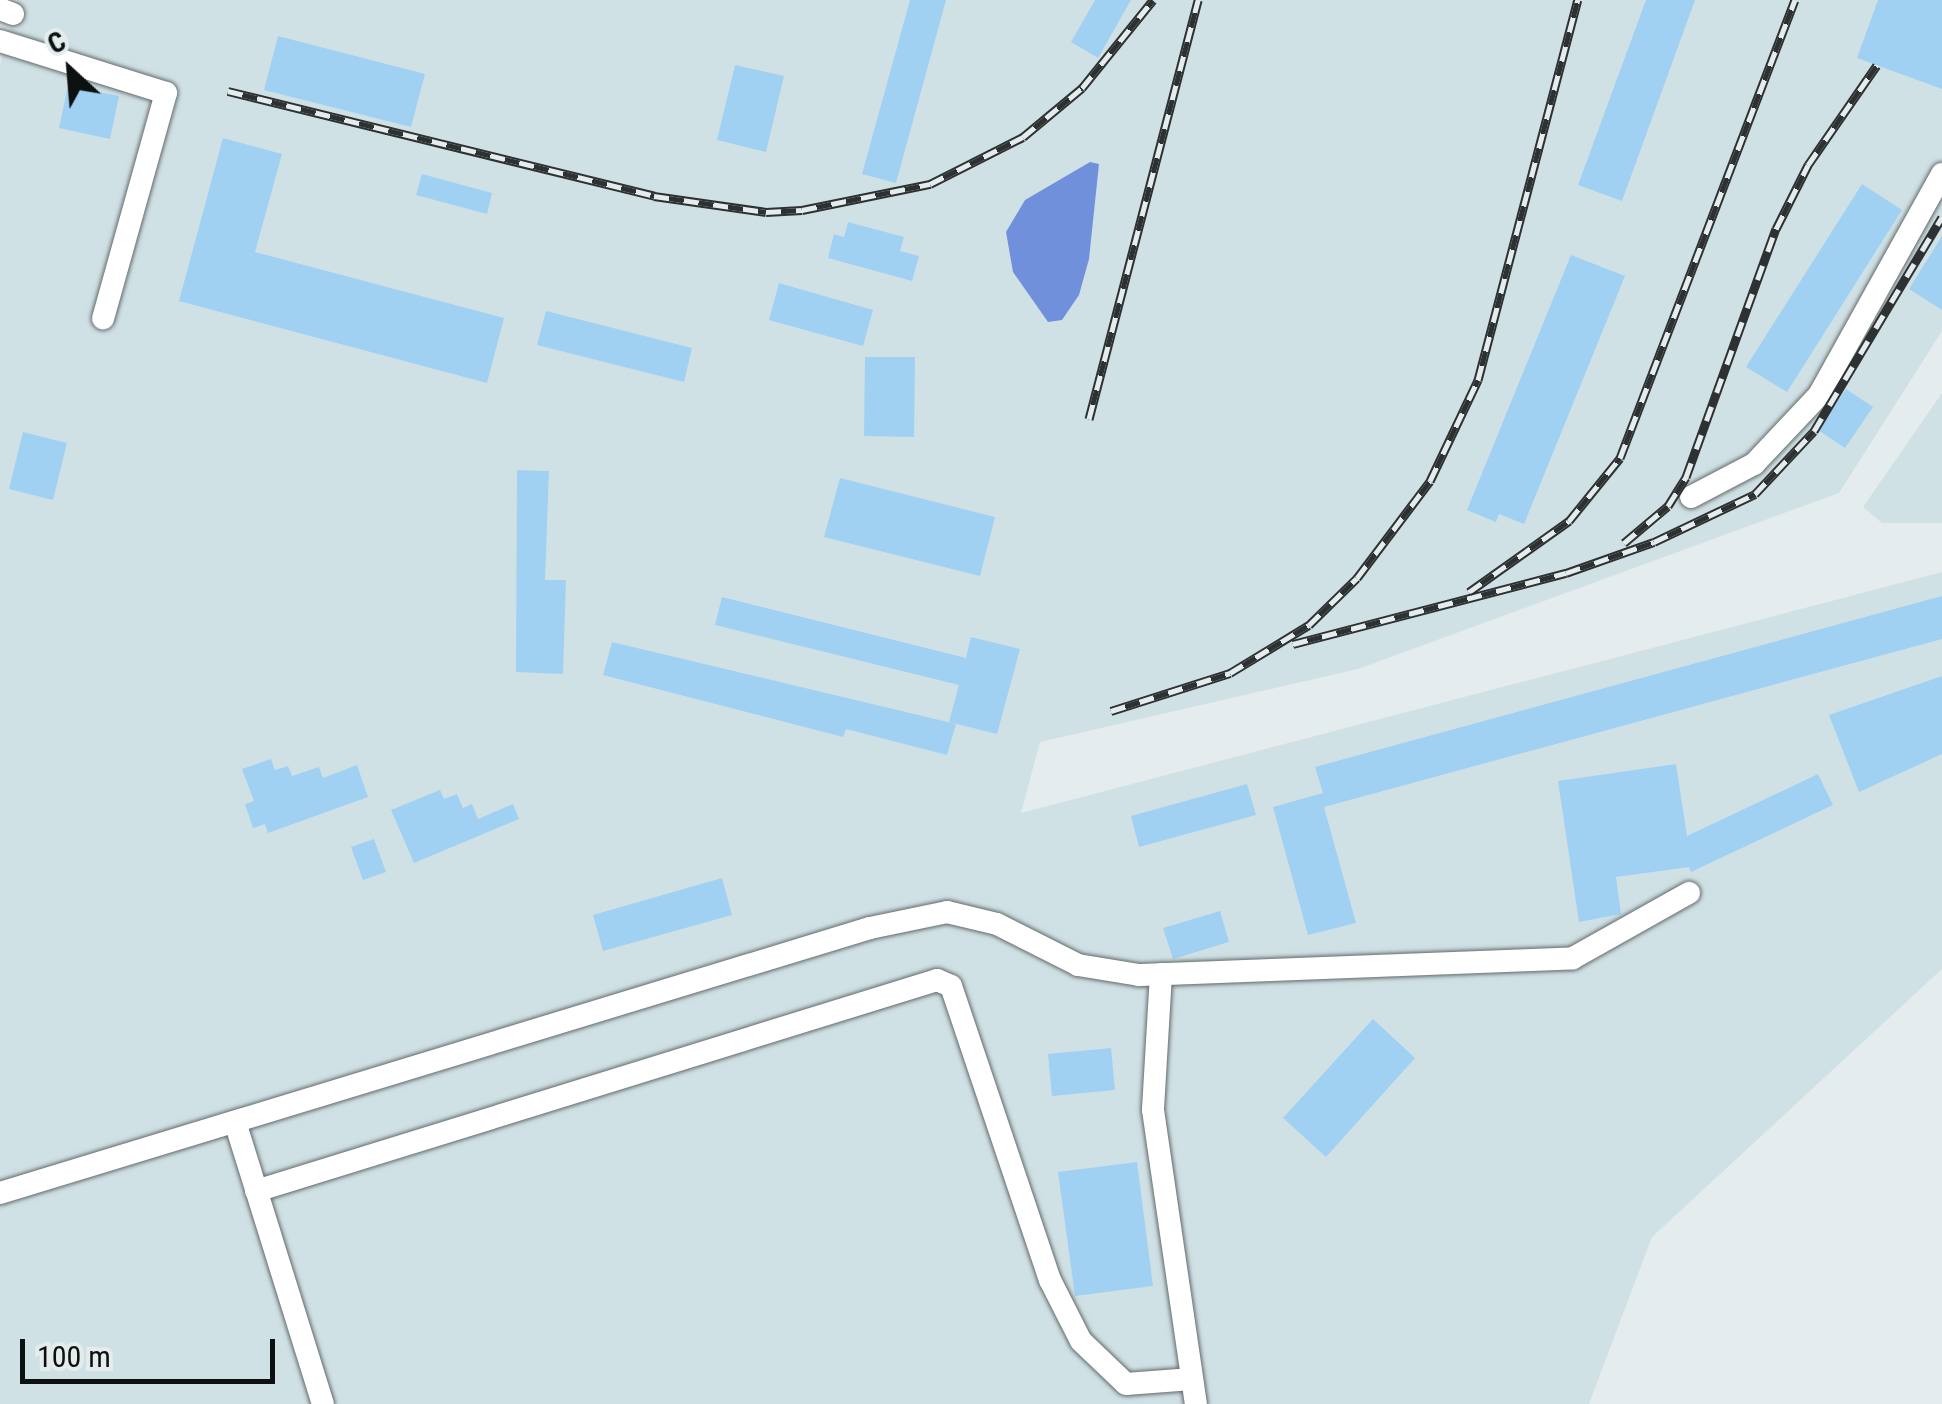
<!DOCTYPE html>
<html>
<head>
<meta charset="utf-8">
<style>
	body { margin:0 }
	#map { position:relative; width:1942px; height:1404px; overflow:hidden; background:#e4ecee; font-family:"Roboto Condensed",sans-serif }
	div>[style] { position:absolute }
	.built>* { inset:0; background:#d0e1e5 }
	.water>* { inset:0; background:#7190db }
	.building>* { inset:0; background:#a0d1f3 }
	.roads { filter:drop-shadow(0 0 2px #636a6c) drop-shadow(0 0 2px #636a6c) }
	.minor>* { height:22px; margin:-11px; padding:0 11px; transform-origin:11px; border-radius:11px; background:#fff }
	.rail>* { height:9px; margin-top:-4.5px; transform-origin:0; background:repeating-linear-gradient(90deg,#e4ecee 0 15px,#2d3132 0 30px); box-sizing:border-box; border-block:2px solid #2d3132 }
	span { translate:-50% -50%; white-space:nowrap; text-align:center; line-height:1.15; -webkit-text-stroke:8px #e4ecee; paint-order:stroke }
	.north { position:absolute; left:20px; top:20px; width:100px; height:100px; -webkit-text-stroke:8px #e4ecee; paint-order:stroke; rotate:334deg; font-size:28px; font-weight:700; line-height:40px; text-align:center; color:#0d1011 }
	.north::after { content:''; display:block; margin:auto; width:35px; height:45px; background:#0d1011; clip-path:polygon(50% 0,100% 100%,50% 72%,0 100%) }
	.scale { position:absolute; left:20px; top:1339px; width:255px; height:45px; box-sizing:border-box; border:5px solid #0d1011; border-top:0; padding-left:12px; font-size:30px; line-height:35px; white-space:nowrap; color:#0d1011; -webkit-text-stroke:8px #e4ecee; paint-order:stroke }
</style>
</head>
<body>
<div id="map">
	<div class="built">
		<div style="clip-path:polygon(17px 0,1942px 0,1942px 331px,1839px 493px,1358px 669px,1040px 742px,1021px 813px,1942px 572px,1942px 969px,1652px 1237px,1589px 1404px,0 1404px,0 65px)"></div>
		<div style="clip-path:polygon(1942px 393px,1942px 523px,1882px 523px,1863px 507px)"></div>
	</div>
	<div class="water">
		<div style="clip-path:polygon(1090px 162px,1099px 164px,1089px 259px,1079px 295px,1062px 320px,1048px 322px,1013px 272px,1006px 232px,1025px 200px)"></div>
	</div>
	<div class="building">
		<div style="clip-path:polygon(910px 0,946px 0,896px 183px,862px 174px)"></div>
		<div style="clip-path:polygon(1095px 0,1131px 0,1098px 58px,1071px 42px)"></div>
		<div style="clip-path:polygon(1646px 0,1695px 0,1622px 201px,1578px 185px)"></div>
		<div style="clip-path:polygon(1878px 0,1942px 0,1942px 89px,1857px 58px)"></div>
		<div style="clip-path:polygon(278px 36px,425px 74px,411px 127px,264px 90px)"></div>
		<div style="clip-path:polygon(735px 65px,784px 76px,766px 152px,717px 140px)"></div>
		<div style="clip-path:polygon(68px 86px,119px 96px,110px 139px,59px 128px)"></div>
		<div style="clip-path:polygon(223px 138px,282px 154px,255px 252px,504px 318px,487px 383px,179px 301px)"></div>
		<div style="clip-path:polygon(422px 174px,492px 193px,487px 214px,416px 195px)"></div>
		<div style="clip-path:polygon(1862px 184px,1902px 210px,1787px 392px,1746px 367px)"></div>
		<div style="clip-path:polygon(848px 222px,904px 237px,900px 251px,919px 256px,912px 281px,828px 258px,834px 234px,844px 237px)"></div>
		<div style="clip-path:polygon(1942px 236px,1942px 310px,1909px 289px)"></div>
		<div style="clip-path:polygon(1571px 255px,1625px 276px,1524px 524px,1499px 514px,1496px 522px,1467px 510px)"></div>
		<div style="clip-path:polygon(779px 283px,873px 310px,863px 346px,769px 320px)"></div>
		<div style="clip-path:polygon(546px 311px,692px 348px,684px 382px,537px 345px)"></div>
		<div style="clip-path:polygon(865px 357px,915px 357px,914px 437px,864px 436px)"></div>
		<div style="clip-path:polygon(1846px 389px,1873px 407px,1845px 448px,1818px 430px)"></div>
		<div style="clip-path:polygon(23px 432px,67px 443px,53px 500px,9px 489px)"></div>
		<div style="clip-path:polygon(517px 470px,549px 471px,545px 580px,566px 580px,563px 674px,516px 672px)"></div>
		<div style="clip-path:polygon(840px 478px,995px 517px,980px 576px,824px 537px)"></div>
		<div style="clip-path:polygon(1942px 596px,1942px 639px,1324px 807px,1356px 923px,1308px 935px,1273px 807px,1323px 793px,1315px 767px)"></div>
		<div style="clip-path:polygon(722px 597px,966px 658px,971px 637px,1020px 649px,997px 734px,949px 722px,959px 685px,715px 625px)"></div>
		<div style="clip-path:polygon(612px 642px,956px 724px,947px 755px,846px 729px,843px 737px,603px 675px)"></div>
		<div style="clip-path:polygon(1942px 676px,1942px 754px,1859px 792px,1829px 715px)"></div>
		<div style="clip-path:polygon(271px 759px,275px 770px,288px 766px,292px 776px,319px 767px,323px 778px,357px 765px,368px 797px,268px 833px,265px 824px,253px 828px,245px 804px,254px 801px,242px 769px)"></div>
		<div style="clip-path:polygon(1676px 764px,1687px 836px,1818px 774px,1833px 805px,1691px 872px,1689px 867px,1616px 877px,1621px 914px,1579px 922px,1558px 781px)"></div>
		<div style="clip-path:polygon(1247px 784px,1256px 815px,1139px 847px,1131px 816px)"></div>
		<div style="clip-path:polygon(440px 790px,444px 799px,457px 794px,463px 808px,472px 804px,478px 819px,513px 804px,519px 819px,414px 863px,391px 810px)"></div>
		<div style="clip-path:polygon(374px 839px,386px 872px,363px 880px,351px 847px)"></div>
		<div style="clip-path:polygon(722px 878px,732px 915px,603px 951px,593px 915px)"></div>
		<div style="clip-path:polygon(1220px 911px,1229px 942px,1173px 959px,1163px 928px)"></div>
		<div style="clip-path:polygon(1373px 1019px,1415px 1058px,1326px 1157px,1283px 1118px)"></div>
		<div style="clip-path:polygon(1111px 1048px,1115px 1090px,1052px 1096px,1048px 1054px)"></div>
		<div style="clip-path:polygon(1137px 1162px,1153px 1286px,1075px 1296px,1058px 1172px)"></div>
	</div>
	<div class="roads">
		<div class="minor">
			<div style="left:0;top:9px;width:14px;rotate:21deg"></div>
			<div style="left:0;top:41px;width:174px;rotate:17.4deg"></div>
			<div style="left:166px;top:93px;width:234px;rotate:105.6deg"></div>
			<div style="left:1691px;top:497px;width:71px;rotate:-27.6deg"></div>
			<div style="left:1754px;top:464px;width:95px;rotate:-46.7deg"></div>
			<div style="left:1819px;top:395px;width:253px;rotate:-60.9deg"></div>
			<div style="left:1161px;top:974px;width:136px;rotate:93.4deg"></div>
			<div style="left:1153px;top:1110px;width:297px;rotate:81.7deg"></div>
			<div style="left:236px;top:1125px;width:292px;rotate:72.7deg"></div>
			<div style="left:256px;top:1191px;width:713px;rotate:-17.21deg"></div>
			<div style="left:937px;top:980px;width:15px;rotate:23deg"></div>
			<div style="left:951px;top:986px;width:310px;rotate:71.4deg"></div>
			<div style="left:1050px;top:1280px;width:68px;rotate:63.1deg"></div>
			<div style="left:1081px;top:1341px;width:62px;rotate:43.7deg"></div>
			<div style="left:1126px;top:1384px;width:66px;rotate:-4.3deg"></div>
			<div style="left:0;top:1193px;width:909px;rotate:-16.94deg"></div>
			<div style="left:870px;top:928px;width:79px;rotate:-11.7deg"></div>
			<div style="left:947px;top:912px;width:51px;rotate:13.5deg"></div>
			<div style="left:997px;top:924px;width:91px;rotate:26.8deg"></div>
			<div style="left:1078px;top:965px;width:62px;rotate:9.3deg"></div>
			<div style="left:1139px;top:975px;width:434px;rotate:-2.2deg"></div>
			<div style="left:1573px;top:958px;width:133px;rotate:-29.3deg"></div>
		</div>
	</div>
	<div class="rail">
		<div style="left:228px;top:91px;width:439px;rotate:13.8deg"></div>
		<div style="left:654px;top:196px;width:113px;rotate:8.1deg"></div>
		<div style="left:766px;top:212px;width:36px;rotate:-3deg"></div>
		<div style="left:802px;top:210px;width:131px;rotate:-11.5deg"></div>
		<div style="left:930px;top:184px;width:104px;rotate:-26.8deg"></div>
		<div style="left:1023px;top:137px;width:77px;rotate:-39.7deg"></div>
		<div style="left:1082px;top:88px;width:113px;rotate:-51.1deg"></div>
		<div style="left:1089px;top:419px;width:433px;rotate:-75.4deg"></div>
		<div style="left:1624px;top:543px;width:57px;rotate:-40.1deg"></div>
		<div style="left:1668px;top:506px;width:34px;rotate:-58deg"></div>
		<div style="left:1686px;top:477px;width:264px;rotate:-70.1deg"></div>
		<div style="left:1776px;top:229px;width:72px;rotate:-63.4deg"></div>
		<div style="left:1808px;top:165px;width:121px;rotate:-55.4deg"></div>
		<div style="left:1469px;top:592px;width:123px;rotate:-35.4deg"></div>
		<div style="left:1569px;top:521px;width:81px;rotate:-51deg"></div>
		<div style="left:1620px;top:458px;width:490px;rotate:-69.1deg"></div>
		<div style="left:1293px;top:644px;width:282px;rotate:-14.6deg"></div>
		<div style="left:1566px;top:573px;width:93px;rotate:-19.4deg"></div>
		<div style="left:1654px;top:542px;width:112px;rotate:-25.4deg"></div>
		<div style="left:1755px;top:494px;width:86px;rotate:-46.9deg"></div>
		<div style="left:1814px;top:431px;width:249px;rotate:-59.1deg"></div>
		<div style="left:1111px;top:711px;width:125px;rotate:-17.7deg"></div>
		<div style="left:1230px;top:673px;width:92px;rotate:-31.3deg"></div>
		<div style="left:1309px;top:625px;width:67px;rotate:-44.4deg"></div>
		<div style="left:1357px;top:578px;width:121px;rotate:-53deg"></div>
		<div style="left:1430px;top:481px;width:112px;rotate:-64.6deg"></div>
		<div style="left:1478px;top:380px;width:393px;rotate:-75.3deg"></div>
	</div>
	<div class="north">С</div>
	<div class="scale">100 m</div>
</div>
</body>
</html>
